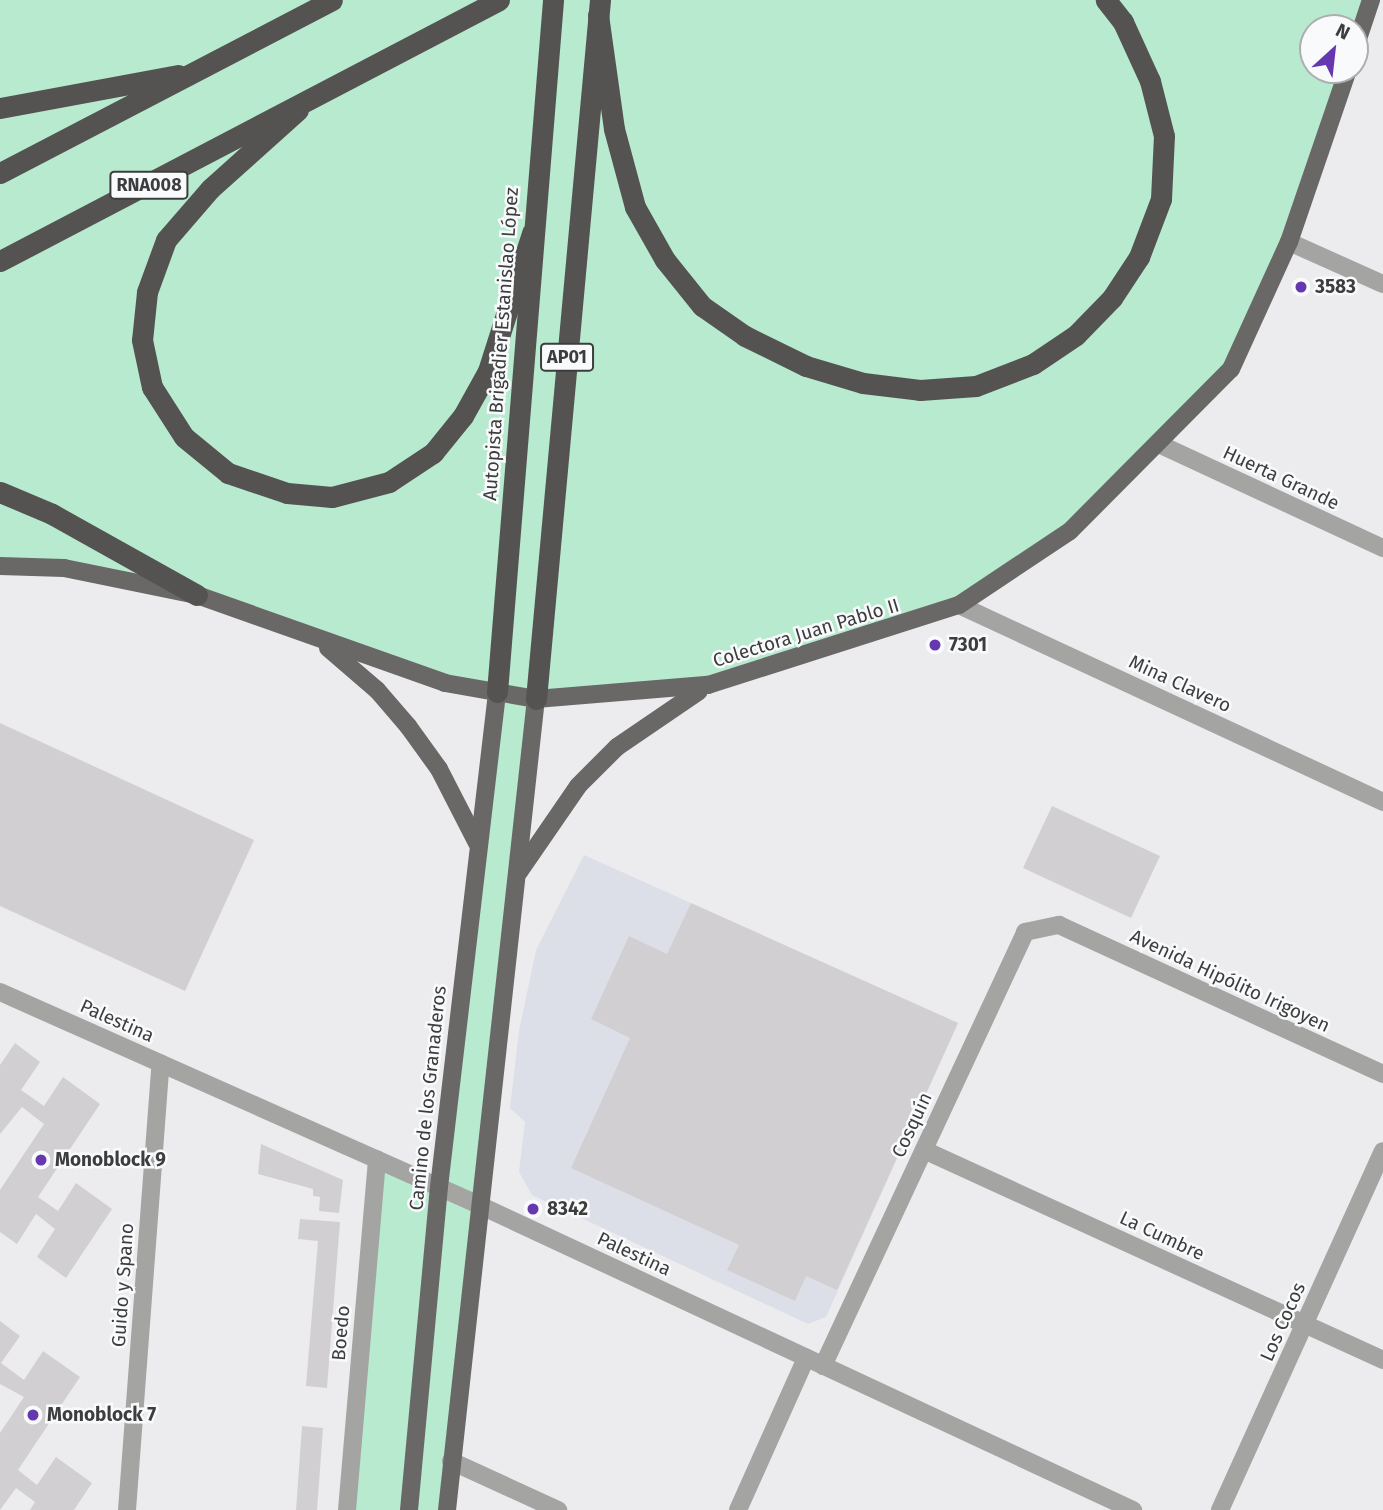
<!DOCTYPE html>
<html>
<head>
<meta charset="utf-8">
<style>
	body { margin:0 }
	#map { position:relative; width:1383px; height:1510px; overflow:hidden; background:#ececee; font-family:"Fira Sans",sans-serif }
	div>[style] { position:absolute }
	.built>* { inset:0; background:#dddfe8 }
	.green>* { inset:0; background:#b7eacf }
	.building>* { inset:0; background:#d1cfd1 }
	.minor>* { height:18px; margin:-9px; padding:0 9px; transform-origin:9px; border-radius:9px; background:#a4a4a3 }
	.major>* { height:18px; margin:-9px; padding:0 9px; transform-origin:9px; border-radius:9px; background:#696867 }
	.highway>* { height:21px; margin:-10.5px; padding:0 10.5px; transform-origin:10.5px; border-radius:10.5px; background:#545351 }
	.dots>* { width:19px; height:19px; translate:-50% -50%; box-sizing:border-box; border:4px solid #f9fafb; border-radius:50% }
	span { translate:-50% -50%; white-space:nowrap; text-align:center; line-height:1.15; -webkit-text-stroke:5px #f9fafb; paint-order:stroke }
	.shield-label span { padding:2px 5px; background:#f9fafb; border:2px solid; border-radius:5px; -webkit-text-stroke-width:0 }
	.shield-label { font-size:18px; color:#3d3d3e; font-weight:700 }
	.poi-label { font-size:19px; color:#3d3d3e; font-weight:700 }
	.left { translate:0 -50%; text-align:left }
	.street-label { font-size:19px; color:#3d3d3e }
	.north { position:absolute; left:1299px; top:14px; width:70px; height:70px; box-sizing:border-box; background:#f9fafb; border:2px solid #aeaeaf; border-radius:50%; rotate:27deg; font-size:19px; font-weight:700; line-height:28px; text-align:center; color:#3d3d3e }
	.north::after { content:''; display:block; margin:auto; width:24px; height:32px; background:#6538b0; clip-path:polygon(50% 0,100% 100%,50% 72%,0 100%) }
</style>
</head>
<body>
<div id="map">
	<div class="built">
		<div style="clip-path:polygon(584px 855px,958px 1023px,826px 1317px,808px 1324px,532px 1195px,519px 1172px,525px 1122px,510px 1108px,519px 1031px,536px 950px)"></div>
	</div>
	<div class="green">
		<div style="clip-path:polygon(0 0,1371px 0,1355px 28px,1313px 28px,1313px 70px,1348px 70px,1231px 369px,1070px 531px,959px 605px,708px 685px,536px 699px,447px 1510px,347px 1510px,377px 1159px,438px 1187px,497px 692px,197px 595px,0 566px)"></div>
	</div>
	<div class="building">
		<div style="clip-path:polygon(0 723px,254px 840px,185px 991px,0 906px)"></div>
		<div style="clip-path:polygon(1052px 806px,1160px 856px,1131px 918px,1023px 868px)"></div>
		<div style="clip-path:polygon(691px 903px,958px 1023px,837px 1290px,806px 1276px,795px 1301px,727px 1270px,739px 1245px,571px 1168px,630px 1038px,591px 1019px,629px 936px,667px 954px)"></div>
		<div style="clip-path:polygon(15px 1043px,40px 1062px,21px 1090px,44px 1106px,63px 1077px,100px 1104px,38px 1197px,58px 1211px,76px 1183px,112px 1209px,66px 1278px,37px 1257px,55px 1229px,36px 1214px,17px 1244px,0 1232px,0 1190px,44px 1124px,22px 1107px,0 1134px,0 1065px)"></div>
		<div style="clip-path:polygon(261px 1144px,343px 1180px,339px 1213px,319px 1211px,320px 1197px,313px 1196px,313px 1189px,258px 1174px)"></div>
		<div style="clip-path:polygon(300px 1219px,340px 1222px,327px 1388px,306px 1386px,318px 1241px,298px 1239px)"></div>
		<div style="clip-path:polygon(0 1321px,20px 1336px,1px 1363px,24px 1380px,43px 1351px,80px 1377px,18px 1470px,37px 1485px,56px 1457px,92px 1483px,74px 1510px,30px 1510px,35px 1502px,16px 1488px,0 1510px,0 1433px,24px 1397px,0 1384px)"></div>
		<div style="clip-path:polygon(302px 1426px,323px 1428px,317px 1510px,296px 1510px)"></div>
	</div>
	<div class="minor">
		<div style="left:1289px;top:242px;width:103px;rotate:24.1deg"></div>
		<div style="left:1161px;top:445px;width:245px;rotate:24.9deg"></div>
		<div style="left:959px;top:605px;width:468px;rotate:24.9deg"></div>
		<div style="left:0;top:992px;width:522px;rotate:23.96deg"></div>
		<div style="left:477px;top:1204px;width:724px;rotate:25.01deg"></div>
		<div style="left:924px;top:1150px;width:505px;rotate:24.58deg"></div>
		<div style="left:823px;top:1366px;width:479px;rotate:-65deg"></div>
		<div style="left:1025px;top:932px;width:35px;rotate:-12deg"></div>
		<div style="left:1059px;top:925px;width:357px;rotate:24.7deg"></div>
		<div style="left:451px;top:1461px;width:118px;rotate:24.6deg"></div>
		<div style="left:127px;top:1510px;width:448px;rotate:-85.7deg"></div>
		<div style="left:347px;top:1510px;width:352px;rotate:-85.1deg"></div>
		<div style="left:738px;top:1510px;width:167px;rotate:-65.9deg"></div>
		<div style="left:1220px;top:1510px;width:394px;rotate:-65.6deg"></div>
	</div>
	<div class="major">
		<div style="left:1355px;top:48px;width:51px;rotate:-71.6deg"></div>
		<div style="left:0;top:566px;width:64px;rotate:1.8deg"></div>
		<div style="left:64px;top:568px;width:136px;rotate:11.5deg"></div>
		<div style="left:197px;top:595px;width:263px;rotate:19.5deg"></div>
		<div style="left:445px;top:683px;width:92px;rotate:10deg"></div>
		<div style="left:536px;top:699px;width:173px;rotate:-4.7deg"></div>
		<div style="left:708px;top:685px;width:263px;rotate:-17.7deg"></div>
		<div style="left:959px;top:605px;width:133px;rotate:-33.7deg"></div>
		<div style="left:1070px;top:531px;width:228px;rotate:-45.2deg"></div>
		<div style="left:1231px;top:369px;width:140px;rotate:-65.5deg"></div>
		<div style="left:1289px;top:242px;width:182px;rotate:-71.1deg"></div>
		<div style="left:328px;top:648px;width:65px;rotate:40.6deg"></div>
		<div style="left:377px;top:690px;width:48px;rotate:49.3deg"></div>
		<div style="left:408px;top:726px;width:53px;rotate:54.2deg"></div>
		<div style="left:439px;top:769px;width:83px;rotate:62.8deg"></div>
		<div style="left:519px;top:872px;width:104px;rotate:-55.5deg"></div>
		<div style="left:578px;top:786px;width:55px;rotate:-45deg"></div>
		<div style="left:617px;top:747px;width:99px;rotate:-34.3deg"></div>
		<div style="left:409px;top:1510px;width:324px;rotate:-84.7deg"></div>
		<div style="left:439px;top:1187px;width:498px;rotate:-83.3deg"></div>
		<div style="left:447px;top:1510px;width:816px;rotate:-83.74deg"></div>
	</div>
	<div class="highway">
		<div style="left:598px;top:15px;width:115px;rotate:82deg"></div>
		<div style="left:614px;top:129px;width:81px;rotate:74.9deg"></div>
		<div style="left:635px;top:207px;width:61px;rotate:60.5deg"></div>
		<div style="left:665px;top:260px;width:59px;rotate:51.2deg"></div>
		<div style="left:702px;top:306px;width:52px;rotate:34.9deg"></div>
		<div style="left:745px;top:336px;width:68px;rotate:26.2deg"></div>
		<div style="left:806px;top:366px;width:59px;rotate:16.6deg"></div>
		<div style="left:863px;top:383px;width:57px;rotate:7deg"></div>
		<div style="left:920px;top:390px;width:56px;rotate:-4.1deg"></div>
		<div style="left:976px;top:386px;width:61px;rotate:-21.1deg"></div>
		<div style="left:1033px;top:364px;width:52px;rotate:-34deg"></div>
		<div style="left:1076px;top:335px;width:52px;rotate:-45.8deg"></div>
		<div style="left:1112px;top:298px;width:49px;rotate:-56.6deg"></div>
		<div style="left:1139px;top:257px;width:62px;rotate:-69.2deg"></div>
		<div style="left:1161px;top:199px;width:63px;rotate:-87.3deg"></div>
		<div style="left:1164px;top:136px;width:57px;rotate:-104.3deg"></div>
		<div style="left:1150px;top:81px;width:65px;rotate:-114.6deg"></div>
		<div style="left:1123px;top:22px;width:28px;rotate:-128deg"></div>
		<div style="left:0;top:108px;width:181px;rotate:-10.5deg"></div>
		<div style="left:298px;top:110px;width:118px;rotate:138.1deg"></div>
		<div style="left:210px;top:189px;width:67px;rotate:130.8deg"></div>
		<div style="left:166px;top:240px;width:55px;rotate:110.1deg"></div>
		<div style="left:147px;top:292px;width:48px;rotate:95.9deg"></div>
		<div style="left:142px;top:340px;width:48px;rotate:78deg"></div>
		<div style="left:152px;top:387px;width:59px;rotate:57.4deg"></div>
		<div style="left:184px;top:437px;width:57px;rotate:39.3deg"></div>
		<div style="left:228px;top:473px;width:62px;rotate:18.7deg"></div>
		<div style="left:287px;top:493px;width:45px;rotate:5.1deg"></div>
		<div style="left:332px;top:497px;width:59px;rotate:-14.7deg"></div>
		<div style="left:389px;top:482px;width:53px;rotate:-33.4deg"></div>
		<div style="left:433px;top:453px;width:48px;rotate:-51deg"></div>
		<div style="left:463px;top:416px;width:51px;rotate:-60.9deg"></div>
		<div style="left:488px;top:371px;width:145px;rotate:-72.3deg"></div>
		<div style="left:0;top:173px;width:374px;rotate:-27.5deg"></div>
		<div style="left:0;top:261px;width:563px;rotate:-27.61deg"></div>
		<div style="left:0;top:492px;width:56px;rotate:22.9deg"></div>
		<div style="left:52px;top:514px;width:166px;rotate:29.2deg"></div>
		<div style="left:497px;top:692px;width:694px;rotate:-85.37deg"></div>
		<div style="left:536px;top:699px;width:702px;rotate:-84.77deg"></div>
	</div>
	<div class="dots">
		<div style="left:1301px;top:287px;background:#6538b0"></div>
		<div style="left:935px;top:645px;background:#6538b0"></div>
		<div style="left:41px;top:1160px;background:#6538b0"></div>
		<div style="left:533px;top:1209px;background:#6538b0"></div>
		<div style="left:33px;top:1415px;background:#6538b0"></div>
	</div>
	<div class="shield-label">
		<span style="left:149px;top:185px">RNA008</span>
		<span style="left:567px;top:357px">AP01</span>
	</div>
	<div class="poi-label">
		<span class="left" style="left:1315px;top:287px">3583</span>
		<span class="left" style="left:949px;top:645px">7301</span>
		<span class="left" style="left:55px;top:1160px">Monoblock 9</span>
		<span class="left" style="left:547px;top:1209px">8342</span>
		<span class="left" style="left:47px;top:1415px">Monoblock 7</span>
	</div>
	<div class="street-label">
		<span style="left:501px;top:344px;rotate:-86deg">Autopista Brigadier Estanislao López</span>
		<span style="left:1281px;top:478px;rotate:25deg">Huerta Grande</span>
		<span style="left:806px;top:633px;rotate:-17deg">Colectora Juan Pablo II</span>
		<span style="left:1180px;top:684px;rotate:25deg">Mina Clavero</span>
		<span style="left:1230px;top:981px;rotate:25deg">Avenida Hipólito Irigoyen</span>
		<span style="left:117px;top:1021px;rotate:24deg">Palestina</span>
		<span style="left:428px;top:1098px;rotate:-84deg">Camino de los Granaderos</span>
		<span style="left:912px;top:1125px;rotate:-65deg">Cosquín</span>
		<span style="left:1162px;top:1236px;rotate:25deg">La Cumbre</span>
		<span style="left:634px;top:1254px;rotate:25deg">Palestina</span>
		<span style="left:123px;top:1285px;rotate:-86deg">Guido y Spano</span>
		<span style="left:1283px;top:1322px;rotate:-66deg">Los Cocos</span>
		<span style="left:341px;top:1333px;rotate:-85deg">Boedo</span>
	</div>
	<div class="north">N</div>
</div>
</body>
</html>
